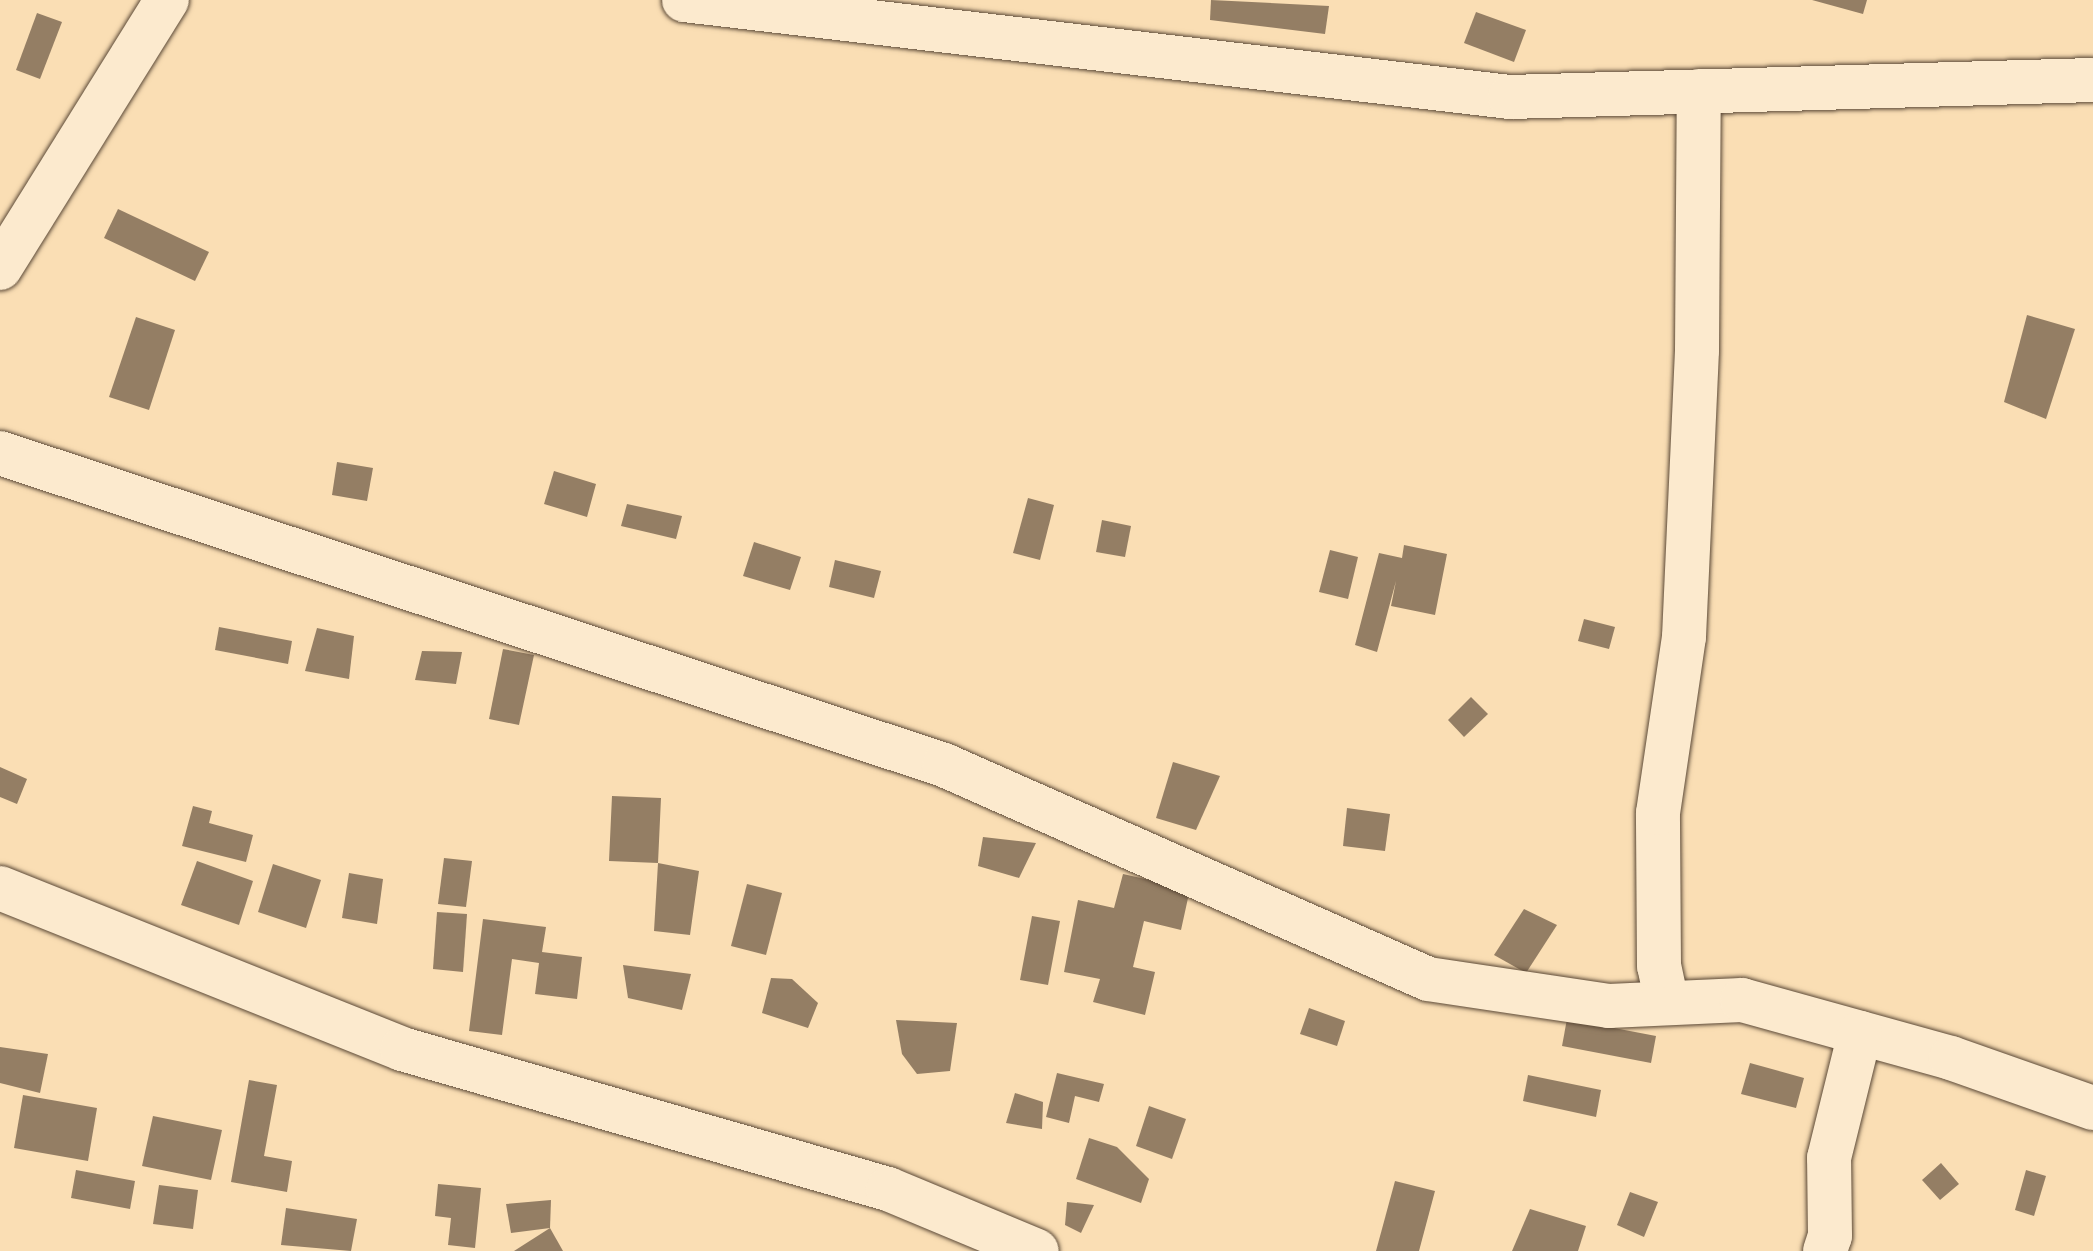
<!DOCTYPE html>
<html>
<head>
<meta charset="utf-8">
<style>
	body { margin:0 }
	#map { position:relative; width:2093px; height:1251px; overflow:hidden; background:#fadeb4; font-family:"IM FELL DW Pica",serif }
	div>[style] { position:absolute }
	.building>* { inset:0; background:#947e64 }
	.roads { filter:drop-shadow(0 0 2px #5b4937) drop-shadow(0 0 2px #5b4937) }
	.street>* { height:44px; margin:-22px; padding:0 22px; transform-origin:22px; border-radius:22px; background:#fceace }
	span { translate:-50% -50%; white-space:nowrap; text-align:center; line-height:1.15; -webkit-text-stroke:8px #fceace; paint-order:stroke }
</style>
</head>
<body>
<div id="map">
	<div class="building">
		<div style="clip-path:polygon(1211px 0,1329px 6px,1325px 34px,1210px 20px)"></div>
		<div style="clip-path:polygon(1812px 0,1867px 0,1863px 14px)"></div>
		<div style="clip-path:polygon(1476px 12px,1526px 30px,1514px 62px,1464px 43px)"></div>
		<div style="clip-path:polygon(37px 13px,62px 22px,40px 79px,16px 70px)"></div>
		<div style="clip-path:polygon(118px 209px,209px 252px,195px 281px,104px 238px)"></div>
		<div style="clip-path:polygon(2027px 315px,2075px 329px,2046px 419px,2004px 402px)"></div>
		<div style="clip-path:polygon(136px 317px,175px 330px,149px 410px,109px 397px)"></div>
		<div style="clip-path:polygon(337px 462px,373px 468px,367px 501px,332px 495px)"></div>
		<div style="clip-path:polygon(554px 471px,596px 484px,587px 517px,544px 504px)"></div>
		<div style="clip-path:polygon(1028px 498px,1054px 505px,1040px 560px,1013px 553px)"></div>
		<div style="clip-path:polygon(627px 504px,682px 516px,676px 539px,621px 526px)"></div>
		<div style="clip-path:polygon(1102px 520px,1131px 526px,1125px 557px,1096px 552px)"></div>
		<div style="clip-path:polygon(754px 542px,801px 557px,790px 590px,743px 576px)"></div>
		<div style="clip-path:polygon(1404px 545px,1447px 554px,1435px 615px,1391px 606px,1396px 581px,1377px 652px,1355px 645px,1379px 553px,1402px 558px)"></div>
		<div style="clip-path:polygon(1330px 550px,1358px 557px,1348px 599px,1319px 592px)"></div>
		<div style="clip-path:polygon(835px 560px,881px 571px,874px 598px,829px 587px)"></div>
		<div style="clip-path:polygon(1584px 619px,1615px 627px,1609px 649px,1578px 641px)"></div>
		<div style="clip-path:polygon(219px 627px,292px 641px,288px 664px,215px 650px)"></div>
		<div style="clip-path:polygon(317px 628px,354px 636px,349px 679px,305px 671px)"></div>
		<div style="clip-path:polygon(503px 649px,534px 655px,519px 725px,489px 719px)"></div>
		<div style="clip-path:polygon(422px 651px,462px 652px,456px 684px,415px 680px)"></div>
		<div style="clip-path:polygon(1471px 697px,1488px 714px,1464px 737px,1448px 720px)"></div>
		<div style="clip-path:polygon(1173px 762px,1220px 776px,1196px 830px,1156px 818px)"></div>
		<div style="clip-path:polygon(0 767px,27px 779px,17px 804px,0 797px)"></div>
		<div style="clip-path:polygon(612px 796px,661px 798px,658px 863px,699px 871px,690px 935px,654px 931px,658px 863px,609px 861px)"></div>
		<div style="clip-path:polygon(193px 806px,212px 811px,209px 823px,253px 835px,246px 862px,182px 846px)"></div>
		<div style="clip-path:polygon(1347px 808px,1390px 814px,1385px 851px,1343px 846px)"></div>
		<div style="clip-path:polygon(983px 837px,1036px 843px,1019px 878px,978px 866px)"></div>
		<div style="clip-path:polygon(444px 858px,472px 861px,466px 907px,438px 904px)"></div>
		<div style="clip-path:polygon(197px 861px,253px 881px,239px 925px,181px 905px)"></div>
		<div style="clip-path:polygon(273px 864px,321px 880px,306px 928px,258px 912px)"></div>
		<div style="clip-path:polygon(349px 873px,383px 879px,377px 924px,342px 918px)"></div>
		<div style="clip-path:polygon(1123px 874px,1190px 889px,1181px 930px,1144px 921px,1133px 967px,1155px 972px,1145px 1015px,1093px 1002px,1100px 979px,1064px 972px,1078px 900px,1114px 908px)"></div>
		<div style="clip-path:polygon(747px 884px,782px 893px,766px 955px,731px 946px)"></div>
		<div style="clip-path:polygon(1524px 909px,1557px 925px,1526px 973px,1494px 955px)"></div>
		<div style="clip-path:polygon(437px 912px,467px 914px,463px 972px,433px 969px)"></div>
		<div style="clip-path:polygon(1032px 916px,1060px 921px,1048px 985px,1020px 980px)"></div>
		<div style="clip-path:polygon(483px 919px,546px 927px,542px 952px,582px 957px,577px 999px,535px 994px,539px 963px,512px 959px,502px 1035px,469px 1031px)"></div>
		<div style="clip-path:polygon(623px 965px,691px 974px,682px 1010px,628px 998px)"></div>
		<div style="clip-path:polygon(771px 978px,792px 979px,818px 1003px,808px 1028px,762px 1013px)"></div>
		<div style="clip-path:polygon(1309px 1008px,1345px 1021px,1337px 1046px,1300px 1034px)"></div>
		<div style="clip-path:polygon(1567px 1019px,1656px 1036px,1651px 1063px,1562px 1046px)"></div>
		<div style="clip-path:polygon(896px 1020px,957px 1023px,950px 1071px,917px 1074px,902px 1054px)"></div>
		<div style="clip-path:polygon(0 1047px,48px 1054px,40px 1093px,0 1083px)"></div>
		<div style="clip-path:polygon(1750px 1063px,1804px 1078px,1796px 1108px,1741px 1094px)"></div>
		<div style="clip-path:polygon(1057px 1073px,1104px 1084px,1099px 1102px,1075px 1096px,1069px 1123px,1046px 1117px)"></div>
		<div style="clip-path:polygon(1528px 1075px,1601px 1090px,1596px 1117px,1523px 1101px)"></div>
		<div style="clip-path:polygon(249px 1080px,277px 1085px,264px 1156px,292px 1161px,287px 1192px,231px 1182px)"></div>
		<div style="clip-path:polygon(1015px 1093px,1043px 1102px,1042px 1129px,1006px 1123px)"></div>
		<div style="clip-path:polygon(23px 1095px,97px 1108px,88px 1161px,14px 1148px)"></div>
		<div style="clip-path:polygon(1149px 1106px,1186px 1119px,1172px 1159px,1136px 1146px)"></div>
		<div style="clip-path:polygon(153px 1116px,222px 1130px,211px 1180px,142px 1166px)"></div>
		<div style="clip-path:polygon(1089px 1138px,1117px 1147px,1149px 1179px,1141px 1203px,1076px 1179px)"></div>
		<div style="clip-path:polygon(1941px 1163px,1959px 1184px,1940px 1200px,1922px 1180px)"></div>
		<div style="clip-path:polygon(76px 1170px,135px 1181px,130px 1209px,71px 1198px)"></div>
		<div style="clip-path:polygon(2026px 1170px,2046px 1176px,2034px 1216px,2015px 1210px)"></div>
		<div style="clip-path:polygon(1395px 1181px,1435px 1191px,1419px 1251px,1376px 1251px)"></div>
		<div style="clip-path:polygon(438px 1184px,481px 1188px,475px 1248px,448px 1245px,451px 1218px,435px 1216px)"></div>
		<div style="clip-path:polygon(159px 1185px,198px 1190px,193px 1229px,153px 1224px)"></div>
		<div style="clip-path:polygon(1630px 1192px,1658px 1202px,1644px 1237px,1617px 1225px)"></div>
		<div style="clip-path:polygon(551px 1200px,550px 1228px,511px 1233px,506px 1204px)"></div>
		<div style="clip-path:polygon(1067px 1202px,1094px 1205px,1081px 1233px,1065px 1225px)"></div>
		<div style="clip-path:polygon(286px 1208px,357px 1219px,351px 1251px,281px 1245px)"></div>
		<div style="clip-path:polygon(1530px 1209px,1586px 1226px,1578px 1251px,1512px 1251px)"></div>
		<div style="clip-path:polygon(550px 1228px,563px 1251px,514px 1251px)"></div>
	</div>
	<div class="roads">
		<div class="street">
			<div style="left:684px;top:0;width:832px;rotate:6.7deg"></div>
			<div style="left:1510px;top:97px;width:583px;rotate:-1.67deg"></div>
			<div style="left:0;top:268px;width:316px;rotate:-58.1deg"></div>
			<div style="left:0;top:453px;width:994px;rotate:18.29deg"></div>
			<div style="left:944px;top:765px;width:529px;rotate:23.85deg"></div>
			<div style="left:1428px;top:979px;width:183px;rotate:8.5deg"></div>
			<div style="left:1609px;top:1006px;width:133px;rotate:-2.6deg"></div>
			<div style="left:1742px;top:1000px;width:217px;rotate:15.5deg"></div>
			<div style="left:1951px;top:1058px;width:151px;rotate:19.4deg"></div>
			<div style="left:0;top:888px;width:433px;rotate:21.8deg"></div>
			<div style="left:402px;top:1049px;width:506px;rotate:16.07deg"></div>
			<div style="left:888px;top:1189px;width:161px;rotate:22.6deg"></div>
			<div style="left:1667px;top:1003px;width:38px;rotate:-102deg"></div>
			<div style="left:1659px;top:966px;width:153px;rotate:-90.4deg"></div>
			<div style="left:1658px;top:813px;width:178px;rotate:-81.6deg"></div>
			<div style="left:1684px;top:637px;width:287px;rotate:-87.4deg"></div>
			<div style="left:1697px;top:350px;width:259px;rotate:-89.6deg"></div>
			<div style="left:1825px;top:1251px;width:16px;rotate:-72deg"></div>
			<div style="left:1830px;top:1236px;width:78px;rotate:-90.7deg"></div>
			<div style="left:1829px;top:1158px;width:129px;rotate:-76.1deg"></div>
		</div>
	</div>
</div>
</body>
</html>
